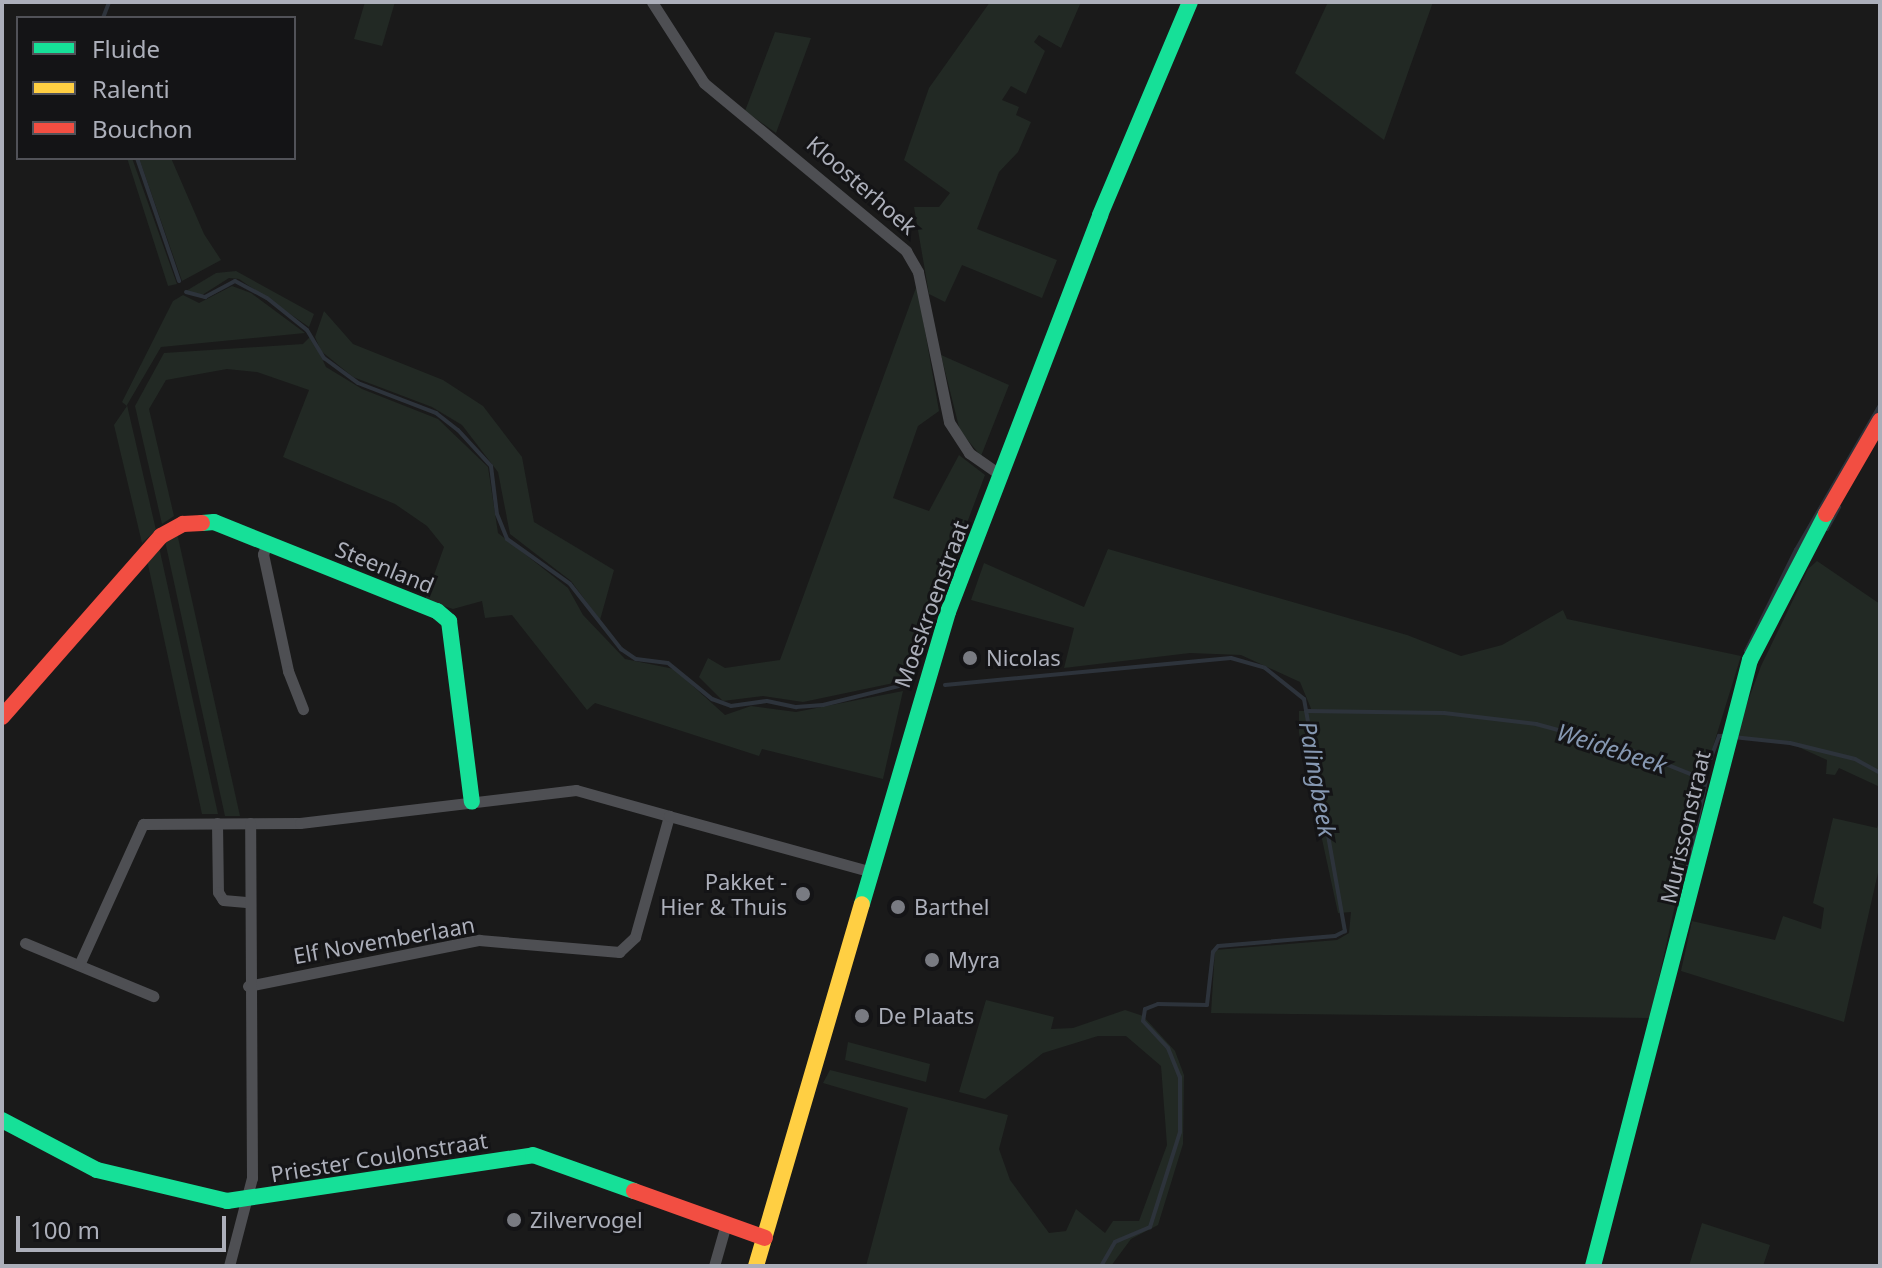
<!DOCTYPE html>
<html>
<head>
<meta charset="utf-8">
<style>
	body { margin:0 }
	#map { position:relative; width:1882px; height:1268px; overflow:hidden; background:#1a1a1a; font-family:"Noto Sans",sans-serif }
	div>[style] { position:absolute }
	.green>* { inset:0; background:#222924 }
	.stream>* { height:4px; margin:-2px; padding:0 2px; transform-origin:2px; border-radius:2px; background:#2d333b }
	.street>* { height:11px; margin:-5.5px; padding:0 5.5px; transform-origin:5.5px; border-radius:5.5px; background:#4e4f53 }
	.fast>* { height:16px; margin:-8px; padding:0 8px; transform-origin:8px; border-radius:8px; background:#16e098 }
	.slow>* { height:16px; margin:-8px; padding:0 8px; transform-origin:8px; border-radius:8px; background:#ffcf43 }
	.jam>* { height:16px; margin:-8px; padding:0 8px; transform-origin:8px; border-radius:8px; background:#f24e42 }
	.dots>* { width:22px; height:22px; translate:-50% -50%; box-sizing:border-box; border:4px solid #141416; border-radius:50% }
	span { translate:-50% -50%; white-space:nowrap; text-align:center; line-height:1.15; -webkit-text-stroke:6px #141416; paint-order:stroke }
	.street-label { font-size:22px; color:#acafba }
	.poi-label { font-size:22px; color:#acafba }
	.left { translate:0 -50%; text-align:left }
	.right { translate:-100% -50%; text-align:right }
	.water-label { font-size:24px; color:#8698b2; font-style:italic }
	.frame { position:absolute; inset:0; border:4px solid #acafba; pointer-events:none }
	.legend { position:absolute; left:16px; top:16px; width:280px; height:144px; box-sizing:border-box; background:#141416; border:2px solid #515258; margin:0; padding:10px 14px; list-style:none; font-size:24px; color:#acafba }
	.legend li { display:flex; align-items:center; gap:16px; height:40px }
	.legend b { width:40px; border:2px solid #515258 }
	.scale { position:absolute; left:16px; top:1216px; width:210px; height:36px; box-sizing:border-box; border:4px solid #acafba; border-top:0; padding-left:10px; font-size:24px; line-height:28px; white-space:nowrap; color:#acafba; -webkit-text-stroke:6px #141416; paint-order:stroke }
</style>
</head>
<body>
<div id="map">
	<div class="green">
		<div style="clip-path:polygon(365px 2px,395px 2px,382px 46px,354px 39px)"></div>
		<div style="clip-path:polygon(990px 2px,1081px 2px,1061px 48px,1039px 35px,1034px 42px,1045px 51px,1026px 94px,1011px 86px,1002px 100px,1019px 107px,1016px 115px,1031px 122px,1018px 152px,999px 172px,977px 229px,1057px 260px,1042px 298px,962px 265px,945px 302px,929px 294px,914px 207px,939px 207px,950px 193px,904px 160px,929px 88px)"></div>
		<div style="clip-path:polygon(1328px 2px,1433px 2px,1384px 140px,1295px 73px)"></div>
		<div style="clip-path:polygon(775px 32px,811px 38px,776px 133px,745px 111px)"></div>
		<div style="clip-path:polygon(127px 158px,132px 158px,177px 284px,168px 286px)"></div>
		<div style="clip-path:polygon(139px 158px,171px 158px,204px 234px,221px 260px,182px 281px)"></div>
		<div style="clip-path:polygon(236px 271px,314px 314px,309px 327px,239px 279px,229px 278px,199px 297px,186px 291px,216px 273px)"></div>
		<div style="clip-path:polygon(917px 285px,939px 411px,918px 426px,893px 498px,929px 511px,959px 455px,985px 475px,908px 680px,803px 702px,763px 696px,723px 701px,699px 677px,708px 658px,725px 668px,780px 660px)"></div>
		<div style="clip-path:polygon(232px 286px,251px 293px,305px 333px,161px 347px,127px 405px,156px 530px,142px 543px,114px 425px,127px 406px,122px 402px,173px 301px,183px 295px,199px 303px)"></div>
		<div style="clip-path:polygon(324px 311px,353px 344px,443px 380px,483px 406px,522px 457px,534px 522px,614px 570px,600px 620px,571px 581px,510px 534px,498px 472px,462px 425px,432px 407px,353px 377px,321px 351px,315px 337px)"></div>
		<div style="clip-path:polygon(311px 336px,326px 367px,362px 389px,438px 419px,488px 467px,498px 533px,568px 588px,583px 615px,625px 659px,674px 669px,725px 715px,751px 706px,796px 712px,903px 691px,883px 779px,762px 749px,759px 756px,595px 703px,587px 710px,512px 615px,485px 618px,482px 601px,453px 609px,425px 600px,444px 547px,427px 526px,395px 504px,283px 457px,309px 390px,257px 372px,227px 369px,166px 380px,149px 409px,174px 516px,162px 524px,135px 406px,164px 353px,303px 344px)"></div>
		<div style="clip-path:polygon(941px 355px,1009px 385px,981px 456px,960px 431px)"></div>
		<div style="clip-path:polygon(177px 533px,240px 816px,225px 816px,165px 541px)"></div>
		<div style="clip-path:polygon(159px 547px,218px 814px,202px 814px,147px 560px)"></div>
		<div style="clip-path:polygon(1108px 549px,1407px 635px,1461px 656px,1502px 645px,1563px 610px,1567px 619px,1741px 656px,1703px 779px,1650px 1018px,1211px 1013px,1215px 950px,1337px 940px,1349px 933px,1351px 912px,1338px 913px,1299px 733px,1299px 711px,1312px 711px,1300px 682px,1241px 655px,1190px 653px,1064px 668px,1074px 628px,971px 600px,984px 563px,1084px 607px)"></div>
		<div style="clip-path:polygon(1817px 561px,1880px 604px,1880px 787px,1839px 768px,1835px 775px,1826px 774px,1827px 760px,1794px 745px,1734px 738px,1761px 666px,1808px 569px)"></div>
		<div style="clip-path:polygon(1833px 818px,1877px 828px,1880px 819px,1880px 864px,1844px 1022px,1681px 971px,1692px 921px,1775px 940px,1783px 916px,1821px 929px,1824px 908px,1813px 903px)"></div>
		<div style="clip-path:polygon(986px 1000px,1054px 1017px,1051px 1029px,1073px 1028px,1125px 1010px,1143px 1016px,1175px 1051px,1184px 1075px,1183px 1144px,1158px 1225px,1131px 1239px,1111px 1266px,866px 1266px,908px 1108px,823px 1083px,830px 1070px,1008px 1115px,999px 1149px,1010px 1180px,1049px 1233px,1066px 1231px,1076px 1209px,1105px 1233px,1113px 1221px,1139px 1221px,1167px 1145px,1161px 1066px,1126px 1036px,1098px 1036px,1043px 1053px,985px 1099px,959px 1092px)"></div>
		<div style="clip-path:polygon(848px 1042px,930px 1064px,926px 1082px,845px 1060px)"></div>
		<div style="clip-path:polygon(1702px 1223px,1770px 1245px,1763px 1266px,1689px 1266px)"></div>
	</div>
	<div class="stream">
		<div style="left:103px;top:18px;width:17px;rotate:-69deg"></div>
		<div style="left:137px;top:158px;width:130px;rotate:71.1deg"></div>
		<div style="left:186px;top:292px;width:20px;rotate:15deg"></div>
		<div style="left:205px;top:297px;width:34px;rotate:-28deg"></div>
		<div style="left:235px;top:281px;width:36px;rotate:28deg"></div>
		<div style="left:267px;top:298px;width:51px;rotate:38.7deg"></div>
		<div style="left:307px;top:330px;width:33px;rotate:59deg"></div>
		<div style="left:324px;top:358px;width:42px;rotate:36.3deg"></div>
		<div style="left:358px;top:383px;width:84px;rotate:21deg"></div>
		<div style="left:436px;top:413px;width:28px;rotate:38deg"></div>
		<div style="left:458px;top:430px;width:49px;rotate:47.5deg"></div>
		<div style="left:491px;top:466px;width:48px;rotate:82.9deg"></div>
		<div style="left:497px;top:514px;width:27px;rotate:68deg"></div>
		<div style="left:507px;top:539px;width:77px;rotate:35.5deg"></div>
		<div style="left:570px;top:584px;width:83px;rotate:51.9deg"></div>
		<div style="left:621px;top:649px;width:18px;rotate:34deg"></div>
		<div style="left:636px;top:659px;width:32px;rotate:7deg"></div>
		<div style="left:668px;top:663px;width:57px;rotate:39.3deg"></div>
		<div style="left:712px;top:699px;width:20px;rotate:20deg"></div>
		<div style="left:731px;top:706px;width:36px;rotate:-8deg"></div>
		<div style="left:767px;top:701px;width:30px;rotate:12deg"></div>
		<div style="left:796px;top:707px;width:27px;rotate:-4deg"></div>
		<div style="left:823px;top:705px;width:78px;rotate:-14deg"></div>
		<div style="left:1827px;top:529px;width:25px;rotate:-61deg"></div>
		<div style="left:1746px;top:651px;width:113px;rotate:-63.7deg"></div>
		<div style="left:1796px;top:550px;width:168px;rotate:-59.9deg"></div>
		<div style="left:945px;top:685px;width:287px;rotate:-5.4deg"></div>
		<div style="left:1231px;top:658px;width:35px;rotate:16deg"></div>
		<div style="left:1265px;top:668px;width:50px;rotate:38.5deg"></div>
		<div style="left:1304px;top:699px;width:236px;rotate:80deg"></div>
		<div style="left:1345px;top:931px;width:11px;rotate:153deg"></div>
		<div style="left:1335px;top:936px;width:117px;rotate:175.1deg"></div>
		<div style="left:1218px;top:946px;width:8px;rotate:130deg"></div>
		<div style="left:1213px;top:952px;width:53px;rotate:96.5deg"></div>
		<div style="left:1207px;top:1005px;width:49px;rotate:-178.8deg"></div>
		<div style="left:1158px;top:1004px;width:14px;rotate:159deg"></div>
		<div style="left:1145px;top:1009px;width:12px;rotate:99deg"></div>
		<div style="left:1143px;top:1021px;width:37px;rotate:47deg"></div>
		<div style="left:1168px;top:1048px;width:31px;rotate:68deg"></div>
		<div style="left:1180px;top:1077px;width:55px;rotate:90deg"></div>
		<div style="left:1180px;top:1132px;width:100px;rotate:107.5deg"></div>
		<div style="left:1150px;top:1227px;width:38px;rotate:157deg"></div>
		<div style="left:1115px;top:1242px;width:28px;rotate:120deg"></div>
		<div style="left:1306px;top:711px;width:138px;rotate:0.8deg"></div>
		<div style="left:1444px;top:713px;width:93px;rotate:6.8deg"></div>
		<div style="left:1536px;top:724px;width:95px;rotate:15.2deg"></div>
		<div style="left:1628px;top:749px;width:81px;rotate:21.8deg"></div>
		<div style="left:1703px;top:779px;width:46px;rotate:-69.6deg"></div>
		<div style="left:1719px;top:736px;width:5px"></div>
		<div style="left:1733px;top:737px;width:57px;rotate:6deg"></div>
		<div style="left:1790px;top:743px;width:67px;rotate:13.8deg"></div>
		<div style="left:1855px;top:759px;width:29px;rotate:29deg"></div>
		<div style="left:1686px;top:875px;width:96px;rotate:-78deg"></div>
	</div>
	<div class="street">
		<div style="left:652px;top:2px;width:96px;rotate:57.3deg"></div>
		<div style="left:704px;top:83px;width:263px;rotate:39.7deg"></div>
		<div style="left:906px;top:251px;width:24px;rotate:60deg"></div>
		<div style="left:918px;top:272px;width:153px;rotate:78.3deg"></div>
		<div style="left:949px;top:422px;width:37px;rotate:57deg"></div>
		<div style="left:969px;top:453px;width:39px;rotate:35deg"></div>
		<div style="left:267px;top:543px;width:12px;rotate:110deg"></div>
		<div style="left:263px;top:554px;width:120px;rotate:77.9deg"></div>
		<div style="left:288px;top:671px;width:41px;rotate:68.5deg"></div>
		<div style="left:217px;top:823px;width:69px;rotate:89.2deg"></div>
		<div style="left:218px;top:892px;width:9px;rotate:58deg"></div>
		<div style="left:223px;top:900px;width:23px;rotate:5deg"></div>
		<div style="left:25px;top:943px;width:139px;rotate:22.5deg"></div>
		<div style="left:79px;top:965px;width:155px;rotate:-65.6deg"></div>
		<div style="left:143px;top:824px;width:157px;rotate:-0.4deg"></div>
		<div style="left:300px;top:823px;width:278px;rotate:-6.8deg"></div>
		<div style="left:576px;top:790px;width:97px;rotate:15.6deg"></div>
		<div style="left:248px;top:986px;width:236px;rotate:-11.3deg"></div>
		<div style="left:479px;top:940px;width:141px;rotate:4.9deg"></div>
		<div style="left:619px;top:952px;width:22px;rotate:-43deg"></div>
		<div style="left:635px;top:937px;width:126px;rotate:-74.3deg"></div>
		<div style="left:669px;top:816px;width:206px;rotate:15.4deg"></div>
		<div style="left:229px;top:1266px;width:91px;rotate:-75.4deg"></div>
		<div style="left:252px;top:1178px;width:355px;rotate:-90.3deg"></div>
		<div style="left:714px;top:1266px;width:44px;rotate:-74.1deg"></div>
	</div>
	<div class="fast">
		<div style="left:202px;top:523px;width:12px;rotate:-5deg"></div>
		<div style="left:214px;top:522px;width:240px;rotate:21.8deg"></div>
		<div style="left:437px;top:611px;width:16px;rotate:40deg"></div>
		<div style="left:449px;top:621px;width:182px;rotate:82.8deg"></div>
		<div style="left:862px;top:904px;width:304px;rotate:-73.6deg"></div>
		<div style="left:948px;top:612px;width:425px;rotate:-69deg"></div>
		<div style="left:1100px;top:215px;width:231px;rotate:-67.1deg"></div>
		<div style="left:2px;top:1120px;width:107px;rotate:27.8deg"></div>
		<div style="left:97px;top:1170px;width:134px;rotate:13.4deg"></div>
		<div style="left:227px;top:1201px;width:309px;rotate:-8.5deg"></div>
		<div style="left:533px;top:1155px;width:107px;rotate:19.6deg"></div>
		<div style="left:1593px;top:1266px;width:626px;rotate:-75.48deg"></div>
		<div style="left:1750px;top:660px;width:165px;rotate:-62.5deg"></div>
	</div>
	<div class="slow">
		<div style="left:756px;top:1266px;width:377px;rotate:-73.7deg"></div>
	</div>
	<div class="jam">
		<div style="left:1826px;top:514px;width:108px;rotate:-59.9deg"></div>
		<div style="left:2px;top:717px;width:241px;rotate:-48.7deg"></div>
		<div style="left:161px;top:536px;width:25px;rotate:-29deg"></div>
		<div style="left:183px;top:524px;width:19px;rotate:-3deg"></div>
		<div style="left:634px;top:1191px;width:139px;rotate:19.7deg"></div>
	</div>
	<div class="dots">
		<div style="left:970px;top:658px;background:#797b82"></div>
		<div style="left:803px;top:894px;background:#797b82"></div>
		<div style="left:898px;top:907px;background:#797b82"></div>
		<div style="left:932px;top:960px;background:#797b82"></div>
		<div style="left:862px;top:1016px;background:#797b82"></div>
		<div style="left:514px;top:1220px;background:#797b82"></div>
	</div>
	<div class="street-label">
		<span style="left:862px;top:185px;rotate:41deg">Kloosterhoek</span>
		<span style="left:385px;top:567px;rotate:22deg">Steenland</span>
		<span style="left:931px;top:604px;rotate:-70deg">Moeskroenstraat</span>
		<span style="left:1685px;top:827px;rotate:-77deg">Murissonstraat</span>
		<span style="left:384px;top:940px;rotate:-10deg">Elf Novemberlaan</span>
		<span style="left:379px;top:1157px;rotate:-9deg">Priester Coulonstraat</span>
	</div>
	<div class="poi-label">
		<span class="left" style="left:986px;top:658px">Nicolas</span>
		<span class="right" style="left:787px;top:894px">Pakket -<br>Hier &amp; Thuis</span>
		<span class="left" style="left:914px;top:907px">Barthel</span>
		<span class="left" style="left:948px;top:960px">Myra</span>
		<span class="left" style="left:878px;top:1016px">De Plaats</span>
		<span class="left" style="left:530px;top:1220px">Zilvervogel</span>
	</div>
	<div class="water-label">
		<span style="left:1612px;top:748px;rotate:18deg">Weidebeek</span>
		<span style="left:1318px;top:779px;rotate:80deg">Palingbeek</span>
	</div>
	<div class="frame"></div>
	<ul class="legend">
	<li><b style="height:10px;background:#16e098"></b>Fluide</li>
	<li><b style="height:10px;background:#ffcf43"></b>Ralenti</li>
	<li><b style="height:10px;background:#f24e42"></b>Bouchon</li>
	</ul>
	<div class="scale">100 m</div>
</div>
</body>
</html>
